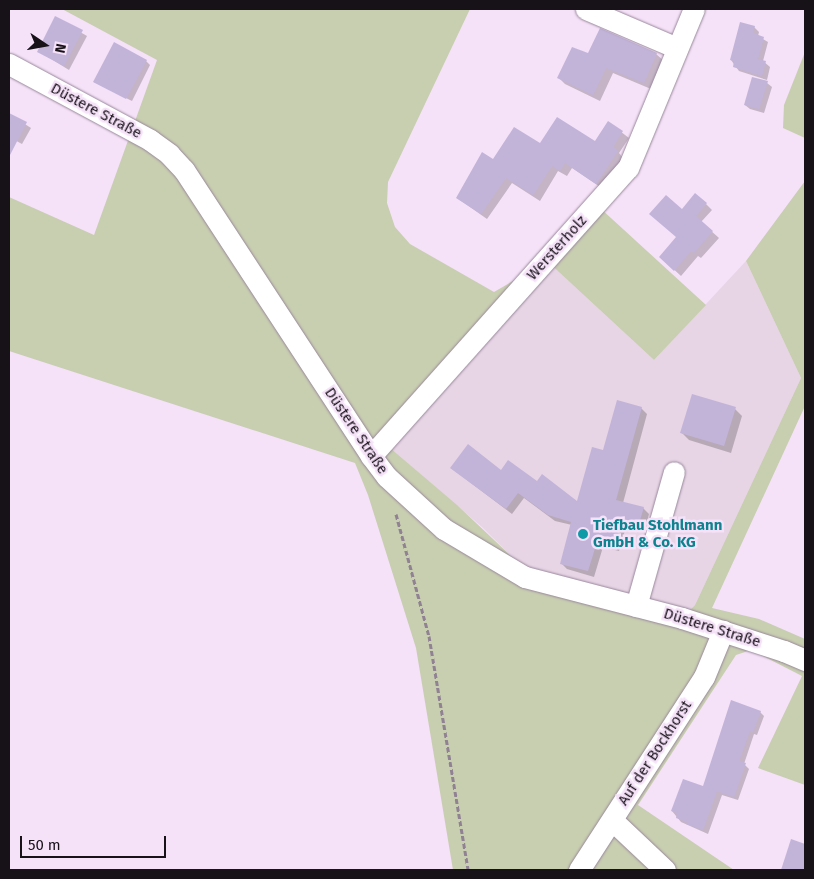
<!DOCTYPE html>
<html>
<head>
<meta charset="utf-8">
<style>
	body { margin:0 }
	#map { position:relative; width:814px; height:879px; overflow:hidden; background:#f5e1f8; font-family:"Fira Sans",sans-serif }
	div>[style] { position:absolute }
	.commercial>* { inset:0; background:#e7d4e5 }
	.green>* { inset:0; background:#c8ceb0 }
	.shadow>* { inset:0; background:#0003 }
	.building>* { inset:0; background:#c2b4d9 }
	.path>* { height:3px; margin-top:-1.5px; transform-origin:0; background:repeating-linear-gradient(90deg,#908292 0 5px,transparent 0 7.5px) }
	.roads { filter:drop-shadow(0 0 1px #98879b) drop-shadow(0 0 1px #98879b) }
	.minor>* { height:21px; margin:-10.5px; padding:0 10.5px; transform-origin:10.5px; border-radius:10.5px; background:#fff }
	.dots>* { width:14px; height:14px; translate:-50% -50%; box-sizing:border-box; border:2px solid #f5e1f8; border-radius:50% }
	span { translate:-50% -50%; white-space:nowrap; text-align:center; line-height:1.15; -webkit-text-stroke:5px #f5e1f8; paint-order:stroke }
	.street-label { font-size:15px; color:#171118 }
	.culture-label { font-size:15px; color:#0d838f; font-weight:700 }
	.left { translate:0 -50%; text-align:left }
	.frame { position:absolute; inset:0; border:10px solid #171118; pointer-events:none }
	.north { position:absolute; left:20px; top:20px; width:50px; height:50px; -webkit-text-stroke:4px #f5e1f8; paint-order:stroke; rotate:102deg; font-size:14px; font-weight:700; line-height:20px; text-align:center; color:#171118 }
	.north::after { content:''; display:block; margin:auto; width:18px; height:22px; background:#171118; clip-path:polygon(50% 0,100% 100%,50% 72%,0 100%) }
	.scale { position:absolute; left:20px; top:836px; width:146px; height:22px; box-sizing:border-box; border:2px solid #171118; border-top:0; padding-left:6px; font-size:15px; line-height:18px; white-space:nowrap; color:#171118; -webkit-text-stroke:4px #f5e1f8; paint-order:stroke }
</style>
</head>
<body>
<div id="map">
	<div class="commercial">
		<div style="clip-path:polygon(547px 261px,654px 360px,746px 261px,801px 378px,695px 605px,685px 615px,528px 572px,482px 527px,389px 447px)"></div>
	</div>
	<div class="green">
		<div style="clip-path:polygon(62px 9px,470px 9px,388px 182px,387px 203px,395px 227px,410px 244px,494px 292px,547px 261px,600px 208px,706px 305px,654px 360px,547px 261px,389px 447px,457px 505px,528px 572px,685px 615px,695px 605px,801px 378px,746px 261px,805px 181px,805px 406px,712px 608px,759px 619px,805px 639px,805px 785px,758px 768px,802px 676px,751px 650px,736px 655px,638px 805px,734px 870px,453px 870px,416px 648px,368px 495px,355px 463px,9px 351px,9px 197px,94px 235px,157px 60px)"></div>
		<div style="clip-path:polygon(805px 52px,805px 138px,783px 128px,784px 105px)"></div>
	</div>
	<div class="shadow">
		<div style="clip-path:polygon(56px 18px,87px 36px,69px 70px,38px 51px)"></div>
		<div style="clip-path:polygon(754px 27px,759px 32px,758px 36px,768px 42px,763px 61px,770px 67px,767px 80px,739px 71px,731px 60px)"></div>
		<div style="clip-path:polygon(589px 54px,656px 54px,663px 60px,651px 89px,613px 73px,600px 101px,565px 84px,559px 78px)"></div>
		<div style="clip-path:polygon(146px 61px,150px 65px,132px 101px,94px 82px)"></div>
		<div style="clip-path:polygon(767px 83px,772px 87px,764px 113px,750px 109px,745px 105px)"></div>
		<div style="clip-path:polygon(9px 114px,31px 128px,22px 144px,9px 137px)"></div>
		<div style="clip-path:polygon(608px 122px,629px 138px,619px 153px,623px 158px,603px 189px,572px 168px,567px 176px,558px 171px,540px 201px,512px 183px,487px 219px,457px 198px,494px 161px,540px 145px,595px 142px)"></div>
		<div style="clip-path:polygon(706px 204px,712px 210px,701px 222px,719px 238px,701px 258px,698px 256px,681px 276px,667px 263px,677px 237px,682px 211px)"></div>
		<div style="clip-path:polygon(641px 408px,647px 414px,623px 503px,643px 508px,649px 514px,644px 532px,626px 527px,619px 551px,603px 547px,594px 577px,567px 569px,561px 563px,572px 525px,555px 521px,524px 498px,512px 514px,451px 468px,501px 471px,537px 483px,577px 503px,604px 452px)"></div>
		<div style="clip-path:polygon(735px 409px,742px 416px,731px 453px,689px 440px,682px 433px)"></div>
		<div style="clip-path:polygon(760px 712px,764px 716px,757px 735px,754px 734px,744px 764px,749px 769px,738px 800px,722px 795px,708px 834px,681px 822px,672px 811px,704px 788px)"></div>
	</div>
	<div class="building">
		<div style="clip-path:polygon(55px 16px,83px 30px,64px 66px,37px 52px)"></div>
		<div style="clip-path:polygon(740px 22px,755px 26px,753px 33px,764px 37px,758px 59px,766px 61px,762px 76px,733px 67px,734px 61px,730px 60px)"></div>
		<div style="clip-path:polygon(600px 28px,657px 53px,644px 83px,606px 68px,593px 95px,557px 78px,572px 47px,588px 53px)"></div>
		<div style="clip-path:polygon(114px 42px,147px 60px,126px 99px,93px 82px)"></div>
		<div style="clip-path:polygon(752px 77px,768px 81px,759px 109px,744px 105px)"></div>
		<div style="clip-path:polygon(9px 113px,27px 122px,9px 157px)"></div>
		<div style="clip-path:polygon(557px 117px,595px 141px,608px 121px,623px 131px,613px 147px,618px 151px,596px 184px,565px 163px,560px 171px,552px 166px,533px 195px,506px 178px,481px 214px,456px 198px,482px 152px,493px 159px,514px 127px,540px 143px)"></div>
		<div style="clip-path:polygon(695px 193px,707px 203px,696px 216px,713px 231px,694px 253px,691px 251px,674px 271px,659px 257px,676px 237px,649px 214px,666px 195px,682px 209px)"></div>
		<div style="clip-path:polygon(692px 394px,736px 407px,724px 446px,680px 433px)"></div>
		<div style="clip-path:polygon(617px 400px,642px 407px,616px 500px,644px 507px,638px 527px,620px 522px,613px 546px,597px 542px,588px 571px,560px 564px,571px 522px,548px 515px,518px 493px,506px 509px,450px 468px,468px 444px,501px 470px,508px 460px,537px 481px,542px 474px,577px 501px,592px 447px,603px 450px)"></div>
		<div style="clip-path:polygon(731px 700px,761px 711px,753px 732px,750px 731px,739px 761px,746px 763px,734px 797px,717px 791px,703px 830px,686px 824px,687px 822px,676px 818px,677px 813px,671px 811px,683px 779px,703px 786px)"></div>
		<div style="clip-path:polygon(791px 839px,805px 844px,805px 870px,781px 870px)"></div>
	</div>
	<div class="path">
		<div style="left:396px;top:514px;width:126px;rotate:74.9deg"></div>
		<div style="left:429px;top:636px;width:237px;rotate:80.5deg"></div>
	</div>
	<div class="roads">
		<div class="minor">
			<div style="left:586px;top:9px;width:99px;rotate:23.2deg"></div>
			<div style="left:9px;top:64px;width:160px;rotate:28.3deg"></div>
			<div style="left:150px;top:140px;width:24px;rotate:36deg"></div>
			<div style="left:169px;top:154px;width:22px;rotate:47deg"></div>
			<div style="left:184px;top:170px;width:342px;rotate:56.8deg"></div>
			<div style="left:371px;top:456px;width:26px;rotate:53deg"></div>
			<div style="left:387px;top:477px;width:77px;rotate:42.4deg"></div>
			<div style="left:444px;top:529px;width:94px;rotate:30.7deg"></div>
			<div style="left:525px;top:577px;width:162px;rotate:14.6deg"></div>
			<div style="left:682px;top:618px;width:107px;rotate:17.9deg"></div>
			<div style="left:784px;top:651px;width:23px;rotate:23deg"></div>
			<div style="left:371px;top:456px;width:386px;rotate:-48.3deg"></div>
			<div style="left:628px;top:168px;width:172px;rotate:-67.5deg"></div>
			<div style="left:636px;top:606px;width:139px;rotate:-74.2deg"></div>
			<div style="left:612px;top:820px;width:73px;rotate:43.3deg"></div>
			<div style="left:579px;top:870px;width:230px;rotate:-57.1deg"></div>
			<div style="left:704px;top:677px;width:50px;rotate:-67.6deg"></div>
		</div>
	</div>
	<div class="dots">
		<div style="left:583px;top:534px;background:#0f9aa8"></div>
	</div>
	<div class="street-label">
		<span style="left:96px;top:111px;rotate:28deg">Düstere Straße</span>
		<span style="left:557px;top:248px;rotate:-48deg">Wersterholz</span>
		<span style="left:356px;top:431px;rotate:56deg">Düstere Straße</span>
		<span style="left:712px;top:628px;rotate:17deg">Düstere Straße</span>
		<span style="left:655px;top:753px;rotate:-57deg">Auf der Bockhorst</span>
	</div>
	<div class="culture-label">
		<span class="left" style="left:593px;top:534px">Tiefbau Stohlmann<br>GmbH &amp; Co. KG</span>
	</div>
	<div class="frame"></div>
	<div class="north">N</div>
	<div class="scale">50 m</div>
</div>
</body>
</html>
